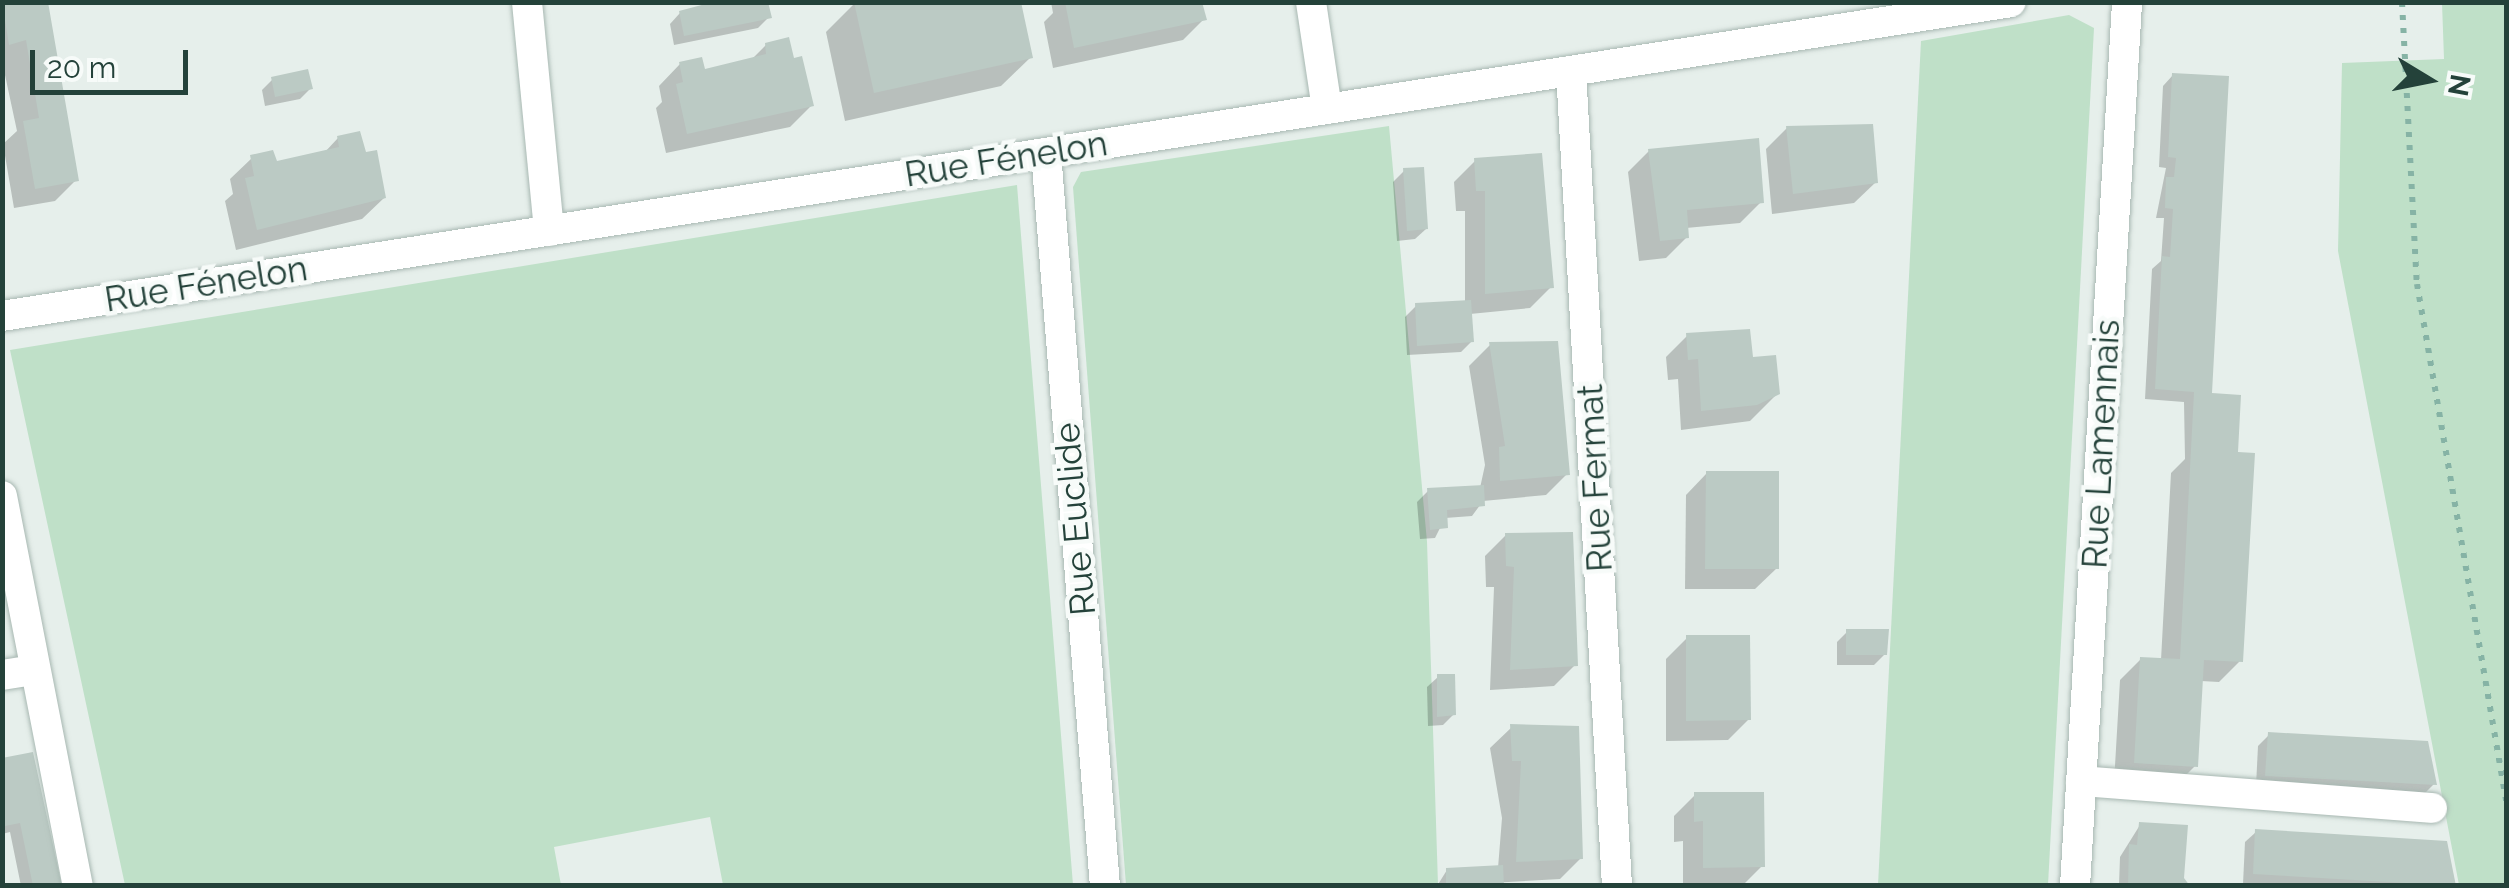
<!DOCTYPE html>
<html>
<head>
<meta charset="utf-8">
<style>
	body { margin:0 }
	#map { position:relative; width:2509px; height:888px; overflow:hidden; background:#e6efeb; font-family:Raleway,sans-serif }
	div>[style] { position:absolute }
	.green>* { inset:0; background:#bfe0c8 }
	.shadow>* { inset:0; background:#0003 }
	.building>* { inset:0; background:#bbcac4 }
	.path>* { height:6px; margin-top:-3px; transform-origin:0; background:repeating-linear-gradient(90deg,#86b3a5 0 5px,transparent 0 13px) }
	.roads { filter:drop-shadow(0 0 2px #a8b8b2) drop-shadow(0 0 2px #a8b8b2) }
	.lane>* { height:30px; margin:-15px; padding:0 15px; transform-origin:15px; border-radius:15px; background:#fff }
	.street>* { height:30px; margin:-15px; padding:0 15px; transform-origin:15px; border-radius:15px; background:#fff }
	.secondary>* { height:30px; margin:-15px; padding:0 15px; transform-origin:15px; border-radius:15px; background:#fff }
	span { translate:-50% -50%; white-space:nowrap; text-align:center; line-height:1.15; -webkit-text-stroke:9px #f7fbf9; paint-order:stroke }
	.street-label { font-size:35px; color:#24423a }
	.frame { position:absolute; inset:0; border:5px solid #24423a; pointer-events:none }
	.north { position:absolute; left:2379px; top:30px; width:100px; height:100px; -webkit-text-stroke:8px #f7fbf9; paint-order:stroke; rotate:100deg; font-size:28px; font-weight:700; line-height:40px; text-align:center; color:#24423a }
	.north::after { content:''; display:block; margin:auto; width:35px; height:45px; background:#24423a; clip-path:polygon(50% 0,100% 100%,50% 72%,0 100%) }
	.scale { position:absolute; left:30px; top:50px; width:158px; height:45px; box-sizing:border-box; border:5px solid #24423a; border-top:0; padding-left:12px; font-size:30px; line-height:35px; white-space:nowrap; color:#24423a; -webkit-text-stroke:8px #f7fbf9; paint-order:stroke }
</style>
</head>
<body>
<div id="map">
	<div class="green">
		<div style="clip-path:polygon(2442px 3px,2506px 3px,2506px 885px,2459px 885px,2338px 251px,2342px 63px,2444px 59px)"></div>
		<div style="clip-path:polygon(2069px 15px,2094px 28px,2048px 885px,1878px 885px,1921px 41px)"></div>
		<div style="clip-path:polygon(1389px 126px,1427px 542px,1438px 885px,1126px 885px,1073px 187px,1081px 172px)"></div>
		<div style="clip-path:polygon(1017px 185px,1073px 885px,723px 885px,710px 817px,554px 847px,561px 885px,125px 885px,10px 350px)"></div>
	</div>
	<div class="shadow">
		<div style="clip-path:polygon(2px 2px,46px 2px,76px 180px,55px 201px,14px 208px,3px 144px,17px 131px,2px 61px)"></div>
		<div style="clip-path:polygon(1051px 2px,1200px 2px,1204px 19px,1183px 40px,1053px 68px,1044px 22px,1053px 13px)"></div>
		<div style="clip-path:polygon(855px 3px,1031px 57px,1001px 86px,845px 121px,826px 32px)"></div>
		<div style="clip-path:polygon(680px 13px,769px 17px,758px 28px,674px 45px,670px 24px)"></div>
		<div style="clip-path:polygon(766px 45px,811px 106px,790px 127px,666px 153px,656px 108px,662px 102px,659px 86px,680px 64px,703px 72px,751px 60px)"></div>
		<div style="clip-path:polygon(2173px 75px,2209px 395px,2236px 450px,2240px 661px,2219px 682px,2201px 681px,2195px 766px,2174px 787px,2114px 783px,2120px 680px,2141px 659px,2161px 660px,2171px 473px,2185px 459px,2184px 402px,2145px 399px,2152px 269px,2161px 261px,2164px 218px,2156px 218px,2166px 168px,2159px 167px,2163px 86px)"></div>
		<div style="clip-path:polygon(272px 80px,311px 88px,300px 99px,265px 106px,262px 90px)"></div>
		<div style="clip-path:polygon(1787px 128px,1876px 182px,1854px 203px,1772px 214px,1766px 149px)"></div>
		<div style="clip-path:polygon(338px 138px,384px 198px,362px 219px,236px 250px,225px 201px,233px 194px,230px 179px,252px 158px,275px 163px,324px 153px)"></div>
		<div style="clip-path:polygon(1649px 151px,1761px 202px,1740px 223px,1686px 228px,1687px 237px,1666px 258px,1639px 261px,1628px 172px)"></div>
		<div style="clip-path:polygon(1475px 161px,1551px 287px,1530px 308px,1470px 314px,1472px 341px,1461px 352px,1407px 355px,1405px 317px,1416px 306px,1465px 303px,1465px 211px,1456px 211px,1454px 182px)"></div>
		<div style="clip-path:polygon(1404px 171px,1426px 229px,1415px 239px,1397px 241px,1393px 182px)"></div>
		<div style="clip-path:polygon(1687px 336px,1750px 359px,1777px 394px,1750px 421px,1681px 430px,1678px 379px,1668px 380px,1666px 357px)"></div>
		<div style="clip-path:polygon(1490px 345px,1567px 474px,1546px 495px,1483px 501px,1472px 516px,1445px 518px,1435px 538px,1420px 539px,1417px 502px,1428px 491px,1480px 488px,1485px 465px,1469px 366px)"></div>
		<div style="clip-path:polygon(1707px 473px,1777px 568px,1755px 589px,1685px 589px,1686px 495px)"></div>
		<div style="clip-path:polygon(1506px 535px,1575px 665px,1554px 686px,1490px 690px,1494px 587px,1486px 587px,1485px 556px)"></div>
		<div style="clip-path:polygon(1847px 632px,1885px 654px,1874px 665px,1837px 665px,1837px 642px)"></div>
		<div style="clip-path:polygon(1687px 638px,1749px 719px,1728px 740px,1666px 741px,1666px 659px)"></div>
		<div style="clip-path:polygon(1438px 677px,1454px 714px,1443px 725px,1428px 726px,1427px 687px)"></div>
		<div style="clip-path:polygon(1512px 727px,1581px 858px,1560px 879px,1437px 886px,1447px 870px,1498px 868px,1502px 818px,1490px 748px)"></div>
		<div style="clip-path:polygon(2269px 735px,2434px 784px,2423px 795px,2256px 786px,2258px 746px)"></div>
		<div style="clip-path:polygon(2px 761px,59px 886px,21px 886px,10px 832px,2px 834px)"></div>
		<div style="clip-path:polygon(1696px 794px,1762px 866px,1742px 886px,1683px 886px,1683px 841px,1674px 842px,1674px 816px)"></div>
		<div style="clip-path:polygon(2140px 825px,2179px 881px,2188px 886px,2119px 885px,2120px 857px)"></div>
		<div style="clip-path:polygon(2256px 832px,2453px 886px,2243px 884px,2245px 842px)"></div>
	</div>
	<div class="building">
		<div style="clip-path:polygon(2px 2px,48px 2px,79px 181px,35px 189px,23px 121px,39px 118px,26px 40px,9px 45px)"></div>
		<div style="clip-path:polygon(713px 2px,768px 2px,772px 18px,684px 36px,679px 11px)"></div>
		<div style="clip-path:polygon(854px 2px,1021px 2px,1033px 58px,874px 93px)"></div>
		<div style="clip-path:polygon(1065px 2px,1202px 2px,1207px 20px,1074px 48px)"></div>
		<div style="clip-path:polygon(789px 37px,794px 58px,802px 56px,814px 106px,687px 134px,676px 84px,683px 82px,679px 62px,702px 57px,705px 69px,766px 54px,765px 43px)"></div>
		<div style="clip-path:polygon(308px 69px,313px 89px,275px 97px,271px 77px)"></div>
		<div style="clip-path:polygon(2172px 73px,2229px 76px,2212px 393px,2241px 395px,2238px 452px,2255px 453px,2243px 662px,2204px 660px,2198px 767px,2134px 763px,2140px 657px,2180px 659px,2194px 392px,2155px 389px,2162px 256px,2170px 257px,2173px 209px,2165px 208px,2166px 177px,2174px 177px,2176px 158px,2168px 157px)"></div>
		<div style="clip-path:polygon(1873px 124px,1878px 183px,1793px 194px,1786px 126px)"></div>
		<div style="clip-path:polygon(360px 131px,366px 152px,377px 150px,386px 198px,257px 230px,245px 178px,254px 176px,250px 155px,273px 150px,277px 161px,339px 147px,337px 136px)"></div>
		<div style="clip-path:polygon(1759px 138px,1764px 203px,1687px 210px,1689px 238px,1660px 241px,1648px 149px)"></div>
		<div style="clip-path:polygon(1542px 153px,1554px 288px,1485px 294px,1485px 191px,1476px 191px,1474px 158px)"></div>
		<div style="clip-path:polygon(1424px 167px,1428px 229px,1407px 231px,1403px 168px)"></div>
		<div style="clip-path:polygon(1471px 300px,1474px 342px,1417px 346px,1415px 303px)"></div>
		<div style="clip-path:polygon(1750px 329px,1753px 357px,1776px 355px,1780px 394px,1757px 405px,1701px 411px,1698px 359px,1688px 360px,1686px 333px)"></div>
		<div style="clip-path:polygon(1558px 341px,1570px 475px,1500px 481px,1499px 447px,1505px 446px,1489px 342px)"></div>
		<div style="clip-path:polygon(1706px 471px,1779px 471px,1779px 569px,1705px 569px)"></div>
		<div style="clip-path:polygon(1484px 485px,1485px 506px,1447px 510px,1448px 528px,1430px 530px,1427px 488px)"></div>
		<div style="clip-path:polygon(1573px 532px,1578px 666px,1510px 670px,1514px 567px,1506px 566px,1505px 533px)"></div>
		<div style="clip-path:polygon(1846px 629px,1889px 629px,1887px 655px,1846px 655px)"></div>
		<div style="clip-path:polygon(1686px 635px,1750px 635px,1751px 720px,1686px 721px)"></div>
		<div style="clip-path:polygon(1437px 674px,1455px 674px,1456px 715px,1437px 717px)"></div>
		<div style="clip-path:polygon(1510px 724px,1579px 726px,1583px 859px,1516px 862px,1521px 761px,1512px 761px)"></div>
		<div style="clip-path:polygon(2268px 732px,2428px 741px,2437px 785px,2265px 776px)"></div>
		<div style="clip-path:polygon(33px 752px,55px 854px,62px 886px,33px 886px,20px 823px,5px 826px,2px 758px)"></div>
		<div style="clip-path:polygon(1694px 792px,1764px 792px,1765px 867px,1703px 868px,1703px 821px,1694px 822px)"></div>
		<div style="clip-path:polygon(2139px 822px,2188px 825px,2184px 878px,2190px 886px,2128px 886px,2129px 844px,2137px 845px)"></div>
		<div style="clip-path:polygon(2255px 829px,2447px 841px,2456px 886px,2253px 874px)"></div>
		<div style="clip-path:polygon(1503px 865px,1504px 886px,1446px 886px,1446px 868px)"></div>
	</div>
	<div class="path">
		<div style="left:2402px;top:2px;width:282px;rotate:87deg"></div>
		<div style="left:2417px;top:284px;width:524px;rotate:80.21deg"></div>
	</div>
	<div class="roads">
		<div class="lane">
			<div style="left:2081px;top:781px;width:352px;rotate:4.4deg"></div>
		</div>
		<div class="street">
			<div style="left:527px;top:2px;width:230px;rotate:84.5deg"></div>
			<div style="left:1311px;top:2px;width:108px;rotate:81.5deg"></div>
			<div style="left:1571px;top:71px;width:816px;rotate:86.77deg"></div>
			<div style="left:1046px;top:153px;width:735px;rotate:85.4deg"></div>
			<div style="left:2px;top:316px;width:2033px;rotate:-8.88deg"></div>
			<div style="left:2px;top:496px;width:397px;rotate:79deg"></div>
			<div style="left:2px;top:675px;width:32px;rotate:-9deg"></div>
		</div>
		<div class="secondary">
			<div style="left:2075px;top:886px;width:886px;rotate:-86.63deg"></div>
		</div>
	</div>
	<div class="street-label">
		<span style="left:1006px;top:159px;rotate:-9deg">Rue Fénelon</span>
		<span style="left:206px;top:284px;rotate:-9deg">Rue Fénelon</span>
		<span style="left:2101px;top:444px;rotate:-87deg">Rue Lamennais</span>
		<span style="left:1595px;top:478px;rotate:-93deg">Rue Fermat</span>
		<span style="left:1075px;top:519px;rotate:-95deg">Rue Euclide</span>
	</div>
	<div class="frame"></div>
	<div class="north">N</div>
	<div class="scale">20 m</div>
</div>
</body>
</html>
